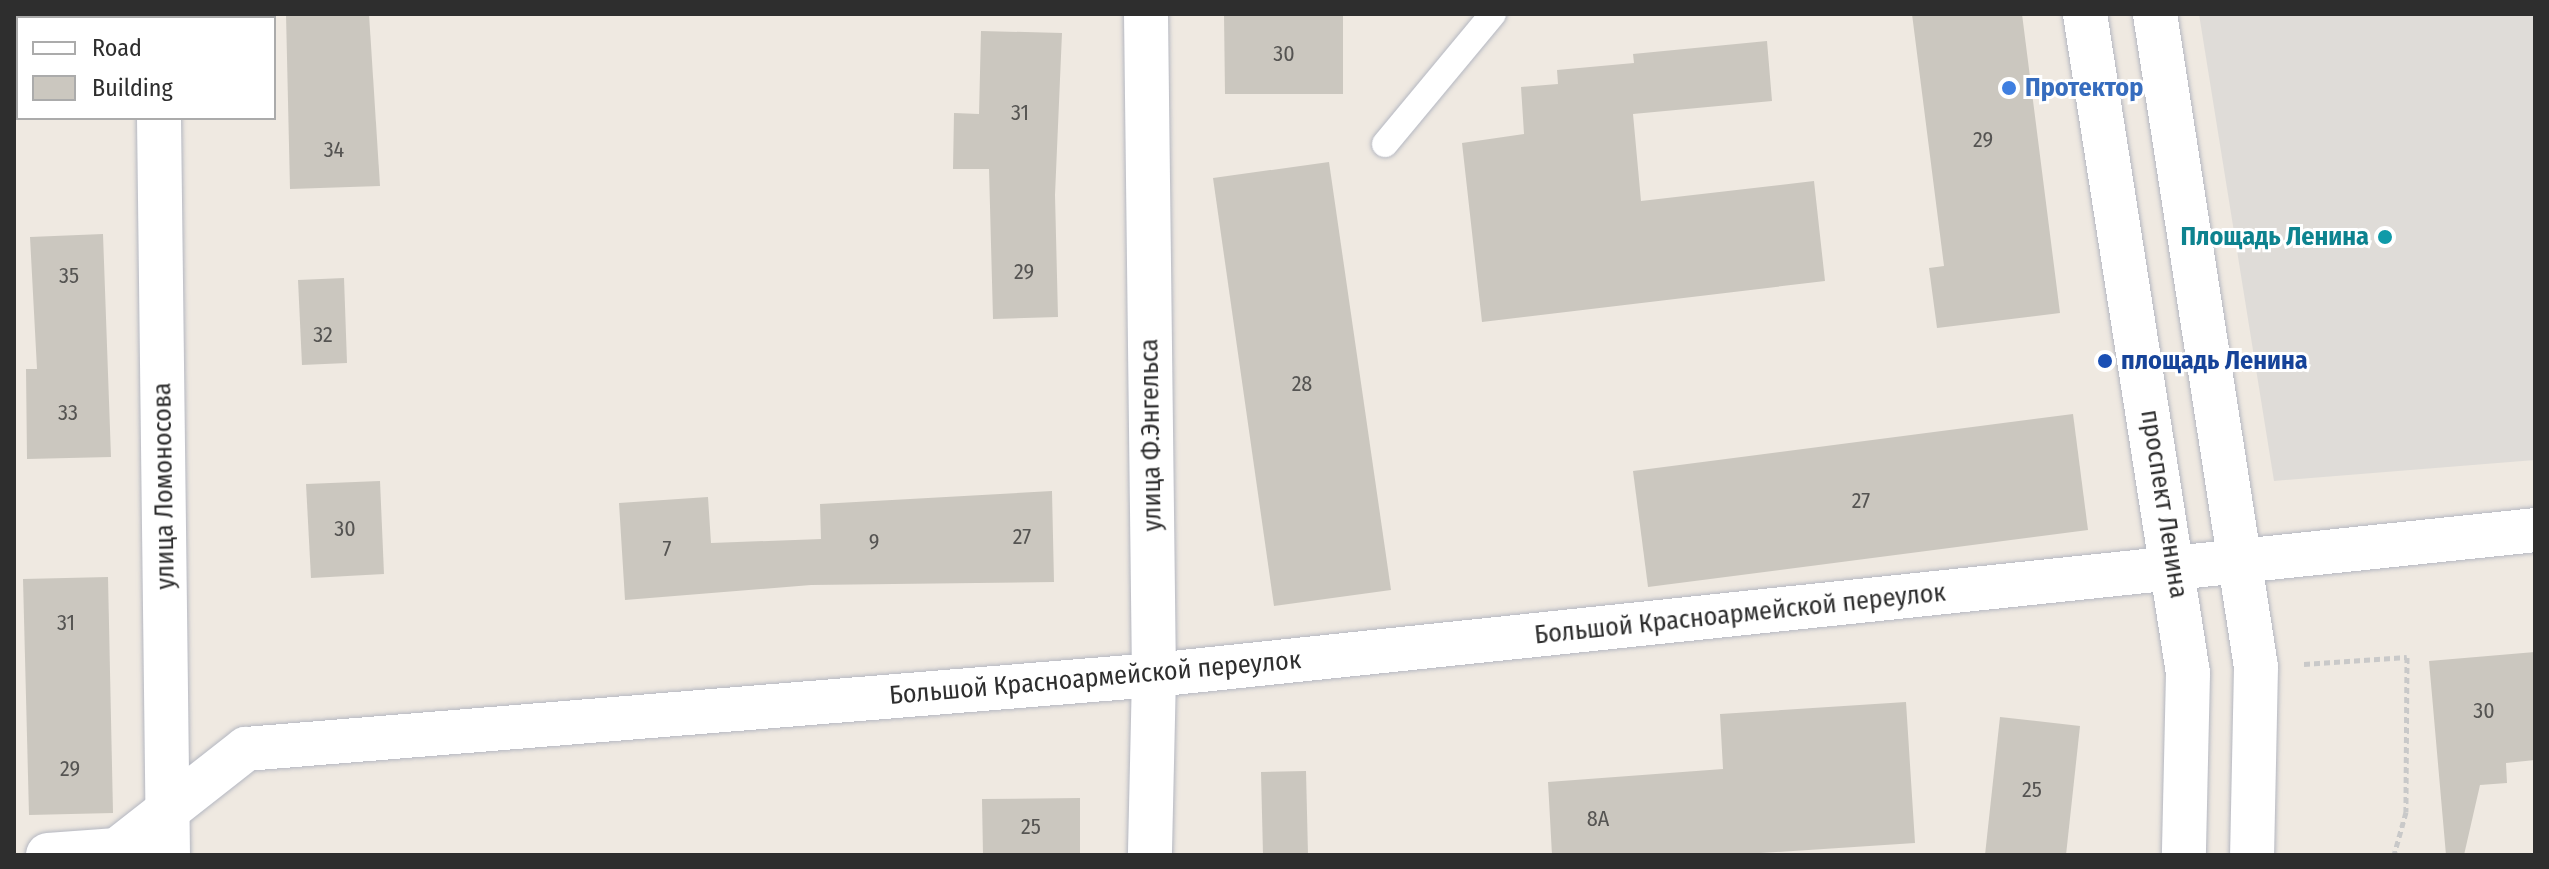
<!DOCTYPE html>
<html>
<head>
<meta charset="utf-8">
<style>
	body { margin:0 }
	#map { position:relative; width:2549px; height:869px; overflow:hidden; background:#efe9e1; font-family:"Fira Sans Condensed",sans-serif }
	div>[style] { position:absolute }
	.plaza>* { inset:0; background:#dfdcd8 }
	.building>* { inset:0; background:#cbc7bf }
	.path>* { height:5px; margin-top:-2.5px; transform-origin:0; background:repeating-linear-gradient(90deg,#c9c9c9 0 6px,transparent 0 10px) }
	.roads { filter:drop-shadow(0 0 2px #b4b7c1) drop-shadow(0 0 2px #b4b7c1) }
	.service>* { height:26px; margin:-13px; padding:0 13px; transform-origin:13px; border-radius:13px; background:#fff }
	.minor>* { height:44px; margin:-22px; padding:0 22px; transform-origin:22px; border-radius:22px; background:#fff }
	.secondary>* { height:44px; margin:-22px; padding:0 22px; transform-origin:22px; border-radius:22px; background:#fff }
	.dots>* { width:22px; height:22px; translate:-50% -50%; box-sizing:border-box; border:4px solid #fff; border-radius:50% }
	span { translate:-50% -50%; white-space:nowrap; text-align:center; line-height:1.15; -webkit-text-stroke:6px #fff; paint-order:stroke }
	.number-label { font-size:22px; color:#555452 }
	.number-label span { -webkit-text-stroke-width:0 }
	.shop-label { font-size:26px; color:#366cbe; font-weight:700 }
	.left { translate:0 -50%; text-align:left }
	.culture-label { font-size:26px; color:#0d838f; font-weight:700 }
	.right { translate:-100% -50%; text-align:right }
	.transit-label { font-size:26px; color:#164399; font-weight:700 }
	.street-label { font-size:26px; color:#2e2e2e }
	.frame { position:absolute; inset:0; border:16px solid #2e2e2e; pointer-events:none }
	.legend { position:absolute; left:16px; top:16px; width:260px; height:104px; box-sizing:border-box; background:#fff; border:2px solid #ababab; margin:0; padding:10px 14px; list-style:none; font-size:24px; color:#2e2e2e }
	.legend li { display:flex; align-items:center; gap:16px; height:40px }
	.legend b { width:40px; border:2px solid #ababab }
</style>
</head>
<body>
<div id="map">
	<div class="plaza">
		<div style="clip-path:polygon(2199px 14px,2535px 14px,2535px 460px,2274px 481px)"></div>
	</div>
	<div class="building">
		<div style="clip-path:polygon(286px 14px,369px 14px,380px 186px,290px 189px)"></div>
		<div style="clip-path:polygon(1224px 14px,1343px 14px,1343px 94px,1225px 94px)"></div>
		<div style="clip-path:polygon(1912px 14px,2022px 14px,2060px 313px,1937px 328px,1929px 268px,1944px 266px)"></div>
		<div style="clip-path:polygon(981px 31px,1062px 33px,1055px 195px,1058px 317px,993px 319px,989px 169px,953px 169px,954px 113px,979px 114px)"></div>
		<div style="clip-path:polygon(1767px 41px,1772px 101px,1633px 114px,1641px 201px,1814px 181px,1825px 281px,1482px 322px,1462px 143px,1524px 134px,1521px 87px,1558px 84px,1557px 70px,1634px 63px,1633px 54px)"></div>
		<div style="clip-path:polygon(1329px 162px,1391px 590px,1274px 606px,1213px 178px)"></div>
		<div style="clip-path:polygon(103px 234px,111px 457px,27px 459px,26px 369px,37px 369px,30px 237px)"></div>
		<div style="clip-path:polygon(344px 278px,347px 363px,302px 365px,298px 280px)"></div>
		<div style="clip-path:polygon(2073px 414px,2088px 530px,1648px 587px,1633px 471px)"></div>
		<div style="clip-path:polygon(380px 481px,384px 574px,311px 578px,306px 484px)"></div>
		<div style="clip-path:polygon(1052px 491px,1054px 582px,811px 585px,625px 600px,619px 503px,708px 497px,711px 543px,821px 539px,820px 504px)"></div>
		<div style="clip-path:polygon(108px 577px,113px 813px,29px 815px,23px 579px)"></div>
		<div style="clip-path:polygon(2535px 652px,2535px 760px,2506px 763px,2507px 783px,2480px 785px,2464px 855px,2446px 855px,2429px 661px)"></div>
		<div style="clip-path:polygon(1906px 702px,1915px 843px,1730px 855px,1552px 855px,1548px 782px,1723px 769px,1720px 714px)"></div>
		<div style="clip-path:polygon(2000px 717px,2080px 726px,2066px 855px,1985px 855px)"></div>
		<div style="clip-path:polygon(1306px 771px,1308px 855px,1263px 855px,1261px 772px)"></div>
		<div style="clip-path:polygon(1080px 798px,1080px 855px,983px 855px,982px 799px)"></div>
	</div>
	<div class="path">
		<div style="left:2304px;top:664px;width:103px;rotate:-3.9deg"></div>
		<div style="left:2407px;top:657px;width:155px;rotate:90.4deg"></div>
		<div style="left:2406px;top:812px;width:45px;rotate:105.6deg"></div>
	</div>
	<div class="roads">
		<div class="service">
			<div style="left:1385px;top:144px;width:169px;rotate:-50.3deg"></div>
		</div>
		<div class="minor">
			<div style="left:158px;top:14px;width:4px;rotate:90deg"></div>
			<div style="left:1146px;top:14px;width:661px;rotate:89.31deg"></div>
			<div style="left:1154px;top:675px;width:180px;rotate:91.3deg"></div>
			<div style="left:159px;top:118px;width:737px;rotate:89.3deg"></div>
			<div style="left:48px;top:855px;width:69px;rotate:-4.1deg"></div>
			<div style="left:117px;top:850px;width:164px;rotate:-38.1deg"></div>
			<div style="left:246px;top:749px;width:911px;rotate:-4.66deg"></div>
			<div style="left:1154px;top:675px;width:1389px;rotate:-5.99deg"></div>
		</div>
		<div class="secondary">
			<div style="left:2085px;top:14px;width:667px;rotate:81.12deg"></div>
			<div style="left:2188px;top:673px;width:182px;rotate:91.3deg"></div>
			<div style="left:2155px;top:14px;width:661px;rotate:81.21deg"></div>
			<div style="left:2256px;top:667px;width:188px;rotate:91.2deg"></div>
		</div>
	</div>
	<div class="dots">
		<div style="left:2009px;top:88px;background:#3f7fe0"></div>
		<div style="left:2385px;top:237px;background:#0f9aa8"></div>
		<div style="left:2105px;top:361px;background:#1a4fb4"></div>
	</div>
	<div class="number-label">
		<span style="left:1284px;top:54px">30</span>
		<span style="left:1020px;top:113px">31</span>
		<span style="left:1983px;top:140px">29</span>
		<span style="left:334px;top:150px">34</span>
		<span style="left:1024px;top:272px">29</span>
		<span style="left:69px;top:276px">35</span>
		<span style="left:323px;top:335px">32</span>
		<span style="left:1302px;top:384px">28</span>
		<span style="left:68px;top:413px">33</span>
		<span style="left:1861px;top:501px">27</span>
		<span style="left:345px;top:529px">30</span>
		<span style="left:1022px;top:537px">27</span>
		<span style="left:874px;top:542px">9</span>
		<span style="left:667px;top:549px">7</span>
		<span style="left:66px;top:623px">31</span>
		<span style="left:2484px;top:711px">30</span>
		<span style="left:70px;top:769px">29</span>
		<span style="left:2032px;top:790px">25</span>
		<span style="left:1598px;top:819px">8А</span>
		<span style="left:1031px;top:827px">25</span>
	</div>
	<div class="shop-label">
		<span class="left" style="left:2025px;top:88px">Протектор</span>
	</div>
	<div class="culture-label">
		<span class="right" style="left:2369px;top:237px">Площадь Ленина</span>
	</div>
	<div class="transit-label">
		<span class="left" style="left:2121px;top:361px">площадь Ленина</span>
	</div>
	<div class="street-label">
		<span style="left:1151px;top:435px;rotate:-91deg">улица Ф.Энгельса</span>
		<span style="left:164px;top:486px;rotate:-91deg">улица Ломоносова</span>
		<span style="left:2164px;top:504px;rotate:81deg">проспект Ленина</span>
		<span style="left:1740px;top:614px;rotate:-6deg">Большой Красноармейской переулок</span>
		<span style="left:1095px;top:678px;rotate:-5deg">Большой Красноармейской переулок</span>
	</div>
	<div class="frame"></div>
	<ul class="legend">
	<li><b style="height:10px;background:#fff"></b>Road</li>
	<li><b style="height:22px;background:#cbc7bf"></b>Building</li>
	</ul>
</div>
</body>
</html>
